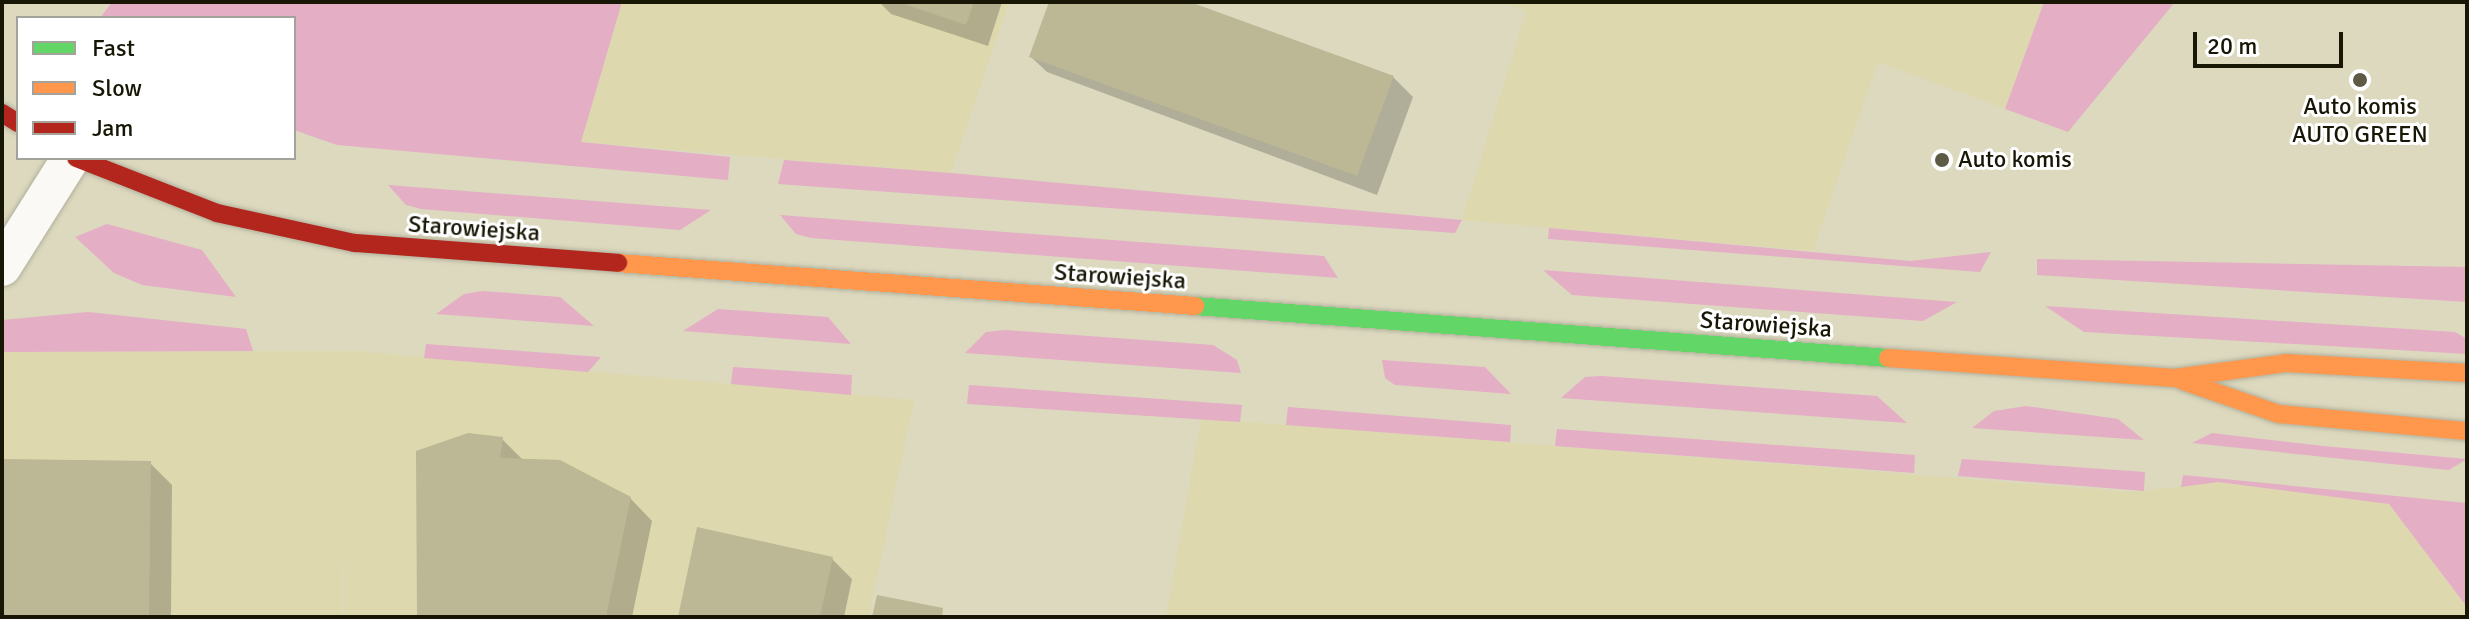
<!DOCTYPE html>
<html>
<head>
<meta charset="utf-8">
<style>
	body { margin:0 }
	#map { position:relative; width:2469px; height:619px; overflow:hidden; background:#dcd9bf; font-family:Signika,sans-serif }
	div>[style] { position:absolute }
	.built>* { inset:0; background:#ded8ae }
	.green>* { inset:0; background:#e4aec4 }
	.shadow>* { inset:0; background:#0003 }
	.building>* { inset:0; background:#bcb794 }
	.roads { filter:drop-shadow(0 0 2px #b2b09b) drop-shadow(0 0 2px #b2b09b) }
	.street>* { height:38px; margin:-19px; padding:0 19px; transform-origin:19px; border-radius:19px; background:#faf9f5 }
	.fast>* { height:18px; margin:-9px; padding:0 9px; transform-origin:9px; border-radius:9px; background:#63d668 }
	.slow>* { height:18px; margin:-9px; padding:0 9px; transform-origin:9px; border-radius:9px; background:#ff974d }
	.jam>* { height:18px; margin:-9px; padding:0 9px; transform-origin:9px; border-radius:9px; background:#b3261e }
	.dots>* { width:22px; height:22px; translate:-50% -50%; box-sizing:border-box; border:4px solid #fff; border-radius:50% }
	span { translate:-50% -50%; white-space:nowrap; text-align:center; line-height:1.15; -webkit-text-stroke:6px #fff; paint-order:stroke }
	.poi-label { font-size:24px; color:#181605 }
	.left { translate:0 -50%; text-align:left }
	.street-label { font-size:24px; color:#181605 }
	.frame { position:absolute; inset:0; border:4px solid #181605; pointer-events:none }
	.legend { position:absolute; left:16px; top:16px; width:280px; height:144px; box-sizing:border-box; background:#fff; border:2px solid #a3a29b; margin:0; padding:10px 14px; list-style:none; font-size:24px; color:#181605 }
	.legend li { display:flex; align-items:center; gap:16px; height:40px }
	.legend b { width:40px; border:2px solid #a3a29b }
	.scale { position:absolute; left:2193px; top:32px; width:150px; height:36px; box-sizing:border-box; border:4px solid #181605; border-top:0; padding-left:10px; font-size:24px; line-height:28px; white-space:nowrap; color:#181605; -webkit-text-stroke:6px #fff; paint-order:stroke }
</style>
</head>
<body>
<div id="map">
	<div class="built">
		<div style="clip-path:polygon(622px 2px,1009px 2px,951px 173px,581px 142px)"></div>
		<div style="clip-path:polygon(1502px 2px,2044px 2px,2005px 109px,1878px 62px,1813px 251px,1462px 220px,1526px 11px)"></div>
		<div style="clip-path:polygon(356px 351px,914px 400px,869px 617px,343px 617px,343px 486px,341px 617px,2px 617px,2px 352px)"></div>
		<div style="clip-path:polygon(1201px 418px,2133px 492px,2218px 482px,2389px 504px,2467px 607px,2467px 617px,1166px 617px)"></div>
	</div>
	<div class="green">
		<div style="clip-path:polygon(112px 2px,622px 2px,581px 142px,730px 157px,728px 180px,337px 145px,294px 130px,294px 18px,100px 18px)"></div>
		<div style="clip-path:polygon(2044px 2px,2175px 2px,2068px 132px,2005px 109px)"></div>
		<div style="clip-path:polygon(784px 160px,951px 173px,1462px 220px,1455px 233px,778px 184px)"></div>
		<div style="clip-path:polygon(388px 185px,711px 210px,680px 230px,421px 209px,406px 205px)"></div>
		<div style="clip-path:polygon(780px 215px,1324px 256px,1338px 278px,811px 238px,796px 234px)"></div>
		<div style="clip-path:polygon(107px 224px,202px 250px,236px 297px,142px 285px,114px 273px,75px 237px)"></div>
		<div style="clip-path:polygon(1549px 228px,1910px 261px,1991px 252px,1980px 272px,1548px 239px)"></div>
		<div style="clip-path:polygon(2037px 259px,2467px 267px,2467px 302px,2037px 275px)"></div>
		<div style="clip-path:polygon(1543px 270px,1957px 302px,1923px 321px,1572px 295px)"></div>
		<div style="clip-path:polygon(483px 291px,560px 297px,594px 326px,436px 314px,464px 294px)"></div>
		<div style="clip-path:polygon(2045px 306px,2455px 332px,2467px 339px,2467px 354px,2084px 332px)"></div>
		<div style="clip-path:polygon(718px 309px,828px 317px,851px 344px,683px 331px)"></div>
		<div style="clip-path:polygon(88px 312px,246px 329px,253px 351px,2px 352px,2px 320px)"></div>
		<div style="clip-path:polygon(1005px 330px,1213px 345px,1237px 360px,1241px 373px,965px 353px,986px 332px)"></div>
		<div style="clip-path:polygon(426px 344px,601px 357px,588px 372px,424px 358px)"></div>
		<div style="clip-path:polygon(1382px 360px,1485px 367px,1511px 394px,1395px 385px,1385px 378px)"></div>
		<div style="clip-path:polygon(733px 367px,852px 375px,851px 395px,731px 384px)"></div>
		<div style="clip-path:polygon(1602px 376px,1877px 396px,1907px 423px,1561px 398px,1585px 377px)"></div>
		<div style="clip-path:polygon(969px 385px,1242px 405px,1240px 422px,967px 404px)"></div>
		<div style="clip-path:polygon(2026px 406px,2118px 419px,2144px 440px,1972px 428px,1994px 411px)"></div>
		<div style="clip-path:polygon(1288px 407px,1511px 425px,1510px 442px,1286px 425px)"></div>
		<div style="clip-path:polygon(1557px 429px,1915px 455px,1914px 473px,1555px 446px)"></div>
		<div style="clip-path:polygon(2212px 433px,2323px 446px,2467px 459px,2449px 470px,2192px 443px)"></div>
		<div style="clip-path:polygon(1962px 459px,2145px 472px,2144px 491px,1958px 476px)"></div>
		<div style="clip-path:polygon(2183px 475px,2467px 503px,2467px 607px,2389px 504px,2218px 482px,2181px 487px)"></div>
	</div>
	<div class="shadow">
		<div style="clip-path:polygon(879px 2px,1002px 2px,988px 46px,891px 14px)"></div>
		<div style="clip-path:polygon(1051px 2px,1184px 2px,1393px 77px,1413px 97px,1377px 195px,1047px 72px,1031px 57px)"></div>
		<div style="clip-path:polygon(502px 439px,524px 461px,630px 498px,652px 521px,632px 617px,419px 617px)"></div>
		<div style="clip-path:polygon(2px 461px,150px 463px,172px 485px,171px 617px,2px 617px)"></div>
		<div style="clip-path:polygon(832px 559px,852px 579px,844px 617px,680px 617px)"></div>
	</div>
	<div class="building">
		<div style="clip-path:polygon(898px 2px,974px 2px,966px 25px)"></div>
		<div style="clip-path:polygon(1049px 2px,1190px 2px,1394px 76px,1357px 176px,1029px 57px)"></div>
		<div style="clip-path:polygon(468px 433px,503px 437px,500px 458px,560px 460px,631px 497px,606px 617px,417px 617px,416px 451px)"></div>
		<div style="clip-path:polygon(2px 459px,151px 461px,149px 617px,2px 617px)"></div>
		<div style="clip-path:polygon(697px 527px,833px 557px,820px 617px,678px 617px)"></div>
		<div style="clip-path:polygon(877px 595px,943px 608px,942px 617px,872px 617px)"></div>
	</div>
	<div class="roads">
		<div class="street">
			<div style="left:2px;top:267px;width:129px;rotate:-57.7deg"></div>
		</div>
		<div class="fast">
			<div style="left:1195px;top:306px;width:695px;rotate:4.29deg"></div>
		</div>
		<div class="slow">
			<div style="left:618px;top:263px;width:579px;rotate:4.26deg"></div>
			<div style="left:1888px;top:358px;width:287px;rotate:4deg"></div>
			<div style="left:2174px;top:378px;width:113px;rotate:-7.6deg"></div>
			<div style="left:2286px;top:363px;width:181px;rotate:3.2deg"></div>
			<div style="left:2183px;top:381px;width:102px;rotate:19deg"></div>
			<div style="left:2279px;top:414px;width:189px;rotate:5.2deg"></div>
		</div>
		<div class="jam">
			<div style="left:2px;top:113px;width:19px;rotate:32deg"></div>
			<div style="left:76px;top:158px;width:151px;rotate:21.3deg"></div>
			<div style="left:217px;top:213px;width:141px;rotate:12.3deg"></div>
			<div style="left:355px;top:243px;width:264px;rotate:4.3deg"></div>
		</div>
	</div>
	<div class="dots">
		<div style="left:2360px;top:80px;background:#5d5a46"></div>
		<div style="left:1942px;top:160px;background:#5d5a46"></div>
	</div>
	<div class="poi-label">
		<span style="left:2360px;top:121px">Auto komis<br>AUTO GREEN</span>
		<span class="left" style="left:1958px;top:160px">Auto komis</span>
	</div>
	<div class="street-label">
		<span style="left:474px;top:229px;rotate:4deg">Starowiejska</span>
		<span style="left:1120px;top:277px;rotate:4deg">Starowiejska</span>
		<span style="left:1766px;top:325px;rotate:4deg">Starowiejska</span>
	</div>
	<div class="frame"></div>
	<ul class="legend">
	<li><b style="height:10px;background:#63d668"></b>Fast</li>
	<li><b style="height:10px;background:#ff974d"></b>Slow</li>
	<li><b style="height:10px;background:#b3261e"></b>Jam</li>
	</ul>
	<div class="scale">20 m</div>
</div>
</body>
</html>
